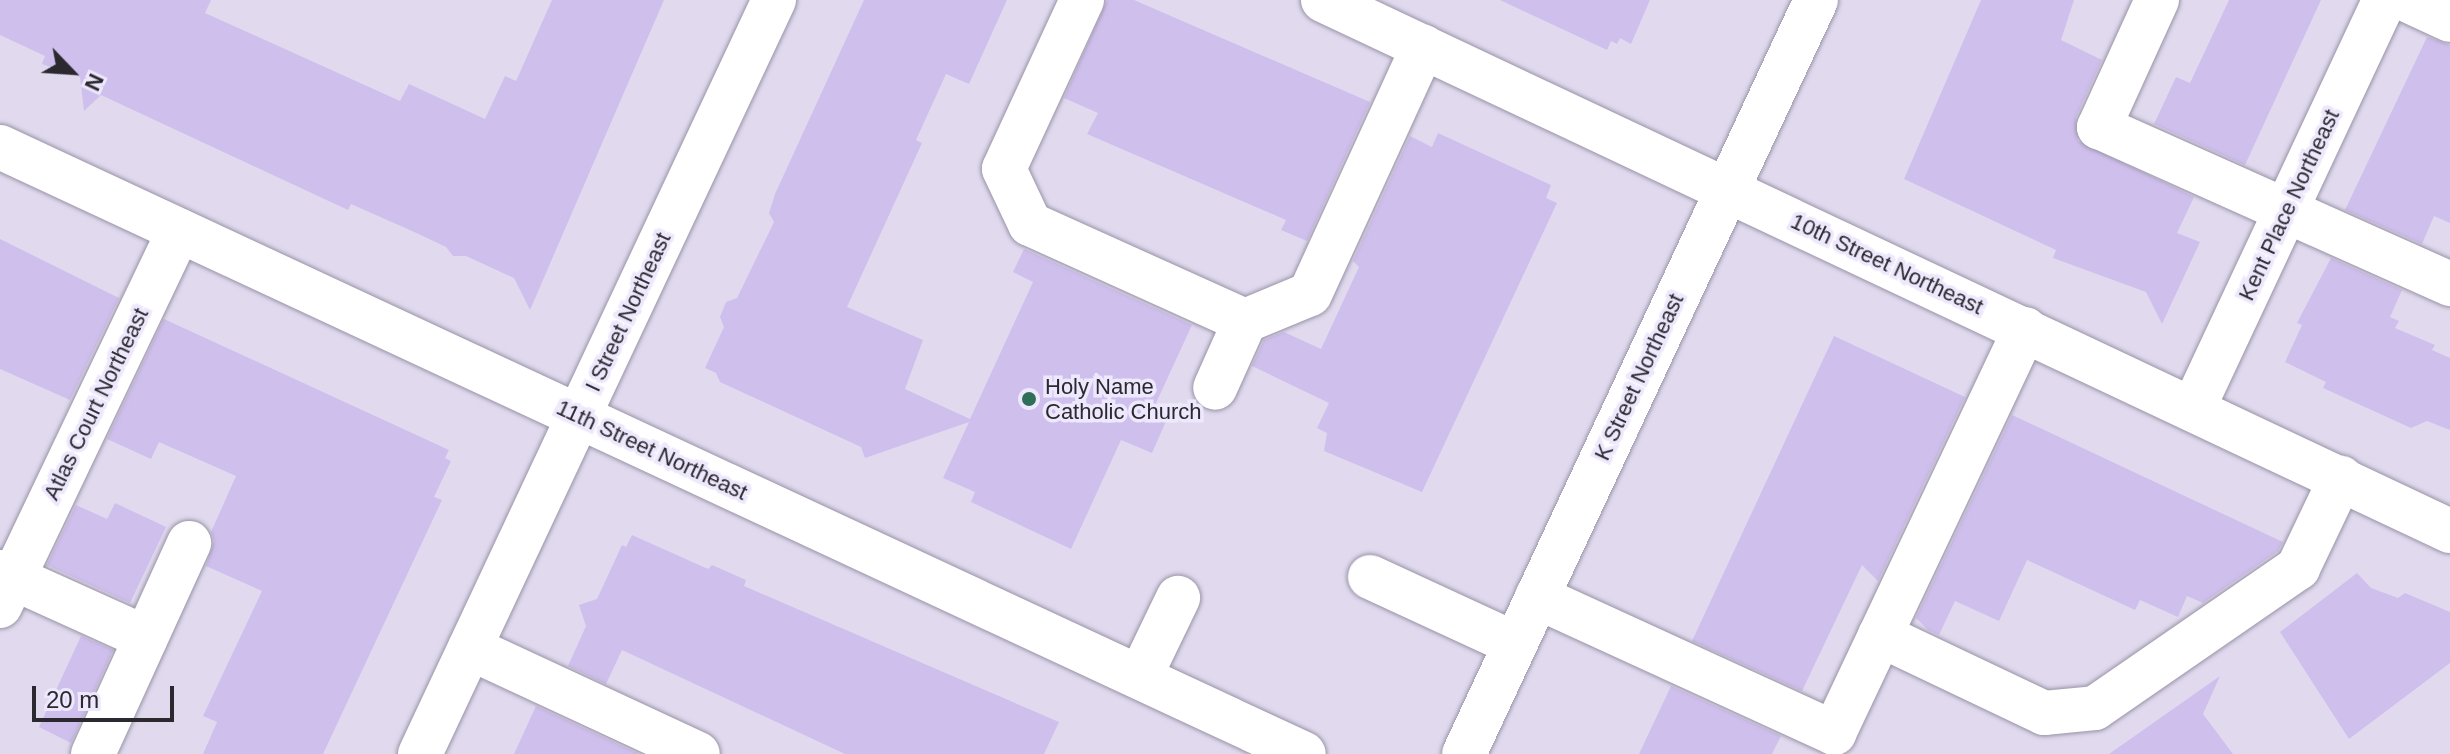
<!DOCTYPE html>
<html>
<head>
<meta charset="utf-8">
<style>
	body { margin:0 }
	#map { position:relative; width:2450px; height:754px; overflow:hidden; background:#e1daef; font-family:Helvetica,sans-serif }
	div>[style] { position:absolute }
	.building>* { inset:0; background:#cfbfed }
	.roads { filter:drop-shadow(0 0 2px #9993a6) drop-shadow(0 0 2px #9993a6) }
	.minor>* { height:44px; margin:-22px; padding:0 22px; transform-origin:22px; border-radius:22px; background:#fff }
	.major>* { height:44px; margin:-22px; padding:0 22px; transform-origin:22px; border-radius:22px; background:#fff }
	.dots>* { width:22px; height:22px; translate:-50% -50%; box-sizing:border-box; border:4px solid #eee8fc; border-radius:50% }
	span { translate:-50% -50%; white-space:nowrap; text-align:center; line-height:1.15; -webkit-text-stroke:7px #eee8fc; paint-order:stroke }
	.street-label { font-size:22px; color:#2b2830 }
	.poi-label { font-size:22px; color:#2b2830 }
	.left { translate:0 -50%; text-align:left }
	.north { position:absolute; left:32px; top:32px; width:80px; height:80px; -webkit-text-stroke:6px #eee8fc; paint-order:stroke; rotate:115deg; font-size:22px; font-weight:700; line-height:32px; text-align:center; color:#2b2830 }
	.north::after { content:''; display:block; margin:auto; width:28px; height:36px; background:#2b2830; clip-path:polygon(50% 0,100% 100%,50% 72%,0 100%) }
	.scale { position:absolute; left:32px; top:686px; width:142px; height:36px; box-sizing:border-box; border:4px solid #2b2830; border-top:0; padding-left:10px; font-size:24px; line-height:28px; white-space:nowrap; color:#2b2830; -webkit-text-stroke:6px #eee8fc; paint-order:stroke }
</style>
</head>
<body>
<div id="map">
	<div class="building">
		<div style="clip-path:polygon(0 0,211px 0,205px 13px,400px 101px,409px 84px,485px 119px,505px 76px,516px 81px,552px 0,664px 0,530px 310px,514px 278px,466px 256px,453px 256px,446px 247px,412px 231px,351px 204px,348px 210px,101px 95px,84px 111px,80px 77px,42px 64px,45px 56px,0 35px)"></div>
		<div style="clip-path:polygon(864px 0,1007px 0,969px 84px,946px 74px,916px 140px,922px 143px,847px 307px,923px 340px,905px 389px,970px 419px,1033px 282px,1013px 272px,1024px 249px,1192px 325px,1156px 403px,1171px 410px,1152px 453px,1121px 440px,1071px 549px,971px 502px,975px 492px,943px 478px,969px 422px,865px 458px,861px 447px,720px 382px,716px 373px,705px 368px,724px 327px,720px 317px,726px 302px,737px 298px,774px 222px,769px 213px,775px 194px)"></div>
		<div style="clip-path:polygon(1107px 0,1134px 0,1370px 102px,1307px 241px,1281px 230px,1286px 220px,1087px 134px,1098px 113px,1064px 98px)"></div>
		<div style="clip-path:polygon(1500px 0,1650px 0,1631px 44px,1620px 38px,1617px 44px,1611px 41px,1607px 50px)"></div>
		<div style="clip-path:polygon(1981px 0,2074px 0,2061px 40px,2102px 60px,2076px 117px,2078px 141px,2194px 197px,2177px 233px,2200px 242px,2162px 324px,2146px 292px,2053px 258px,2056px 250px,1904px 179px)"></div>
		<div style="clip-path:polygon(2229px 0,2321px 0,2245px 165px,2154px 124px,2176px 77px,2190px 83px)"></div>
		<div style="clip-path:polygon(2427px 37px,2450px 45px,2450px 223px,2434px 216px,2422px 244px,2345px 210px)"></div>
		<div style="clip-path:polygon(1438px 133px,1551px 185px,1546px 198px,1557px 203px,1422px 492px,1324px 451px,1327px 433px,1317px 428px,1329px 403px,1252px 366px,1264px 340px,1284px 332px,1321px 349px,1359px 267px,1353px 261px,1410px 136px,1432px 147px)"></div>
		<div style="clip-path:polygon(0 239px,119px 298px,70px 400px,0 369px)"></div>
		<div style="clip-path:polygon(2331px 258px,2402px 290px,2390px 317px,2399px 321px,2395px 328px,2435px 345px,2432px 350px,2450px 358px,2450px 430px,2427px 421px,2411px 428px,2323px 388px,2326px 382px,2285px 362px,2302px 325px,2297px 323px)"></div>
		<div style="clip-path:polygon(164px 319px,449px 450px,445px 458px,451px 461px,434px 497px,442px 500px,323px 754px,203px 754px,217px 722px,203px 716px,262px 591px,206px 566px,214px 541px,211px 532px,236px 476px,159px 442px,151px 459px,107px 439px)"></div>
		<div style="clip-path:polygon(1834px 336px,1965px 397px,1878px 581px,1862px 565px,1802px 691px,1692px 641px)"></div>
		<div style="clip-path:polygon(2012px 415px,2283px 542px,2278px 551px,2203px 603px,2187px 596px,2178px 617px,2140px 600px,2135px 610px,2027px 560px,1999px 621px,1955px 601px,1939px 635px,1928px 630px,1916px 618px)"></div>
		<div style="clip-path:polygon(115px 503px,166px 527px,130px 603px,47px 565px,76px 505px,107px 519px)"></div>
		<div style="clip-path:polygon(632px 535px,708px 569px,712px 565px,746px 580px,744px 586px,1059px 722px,1044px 754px,845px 754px,622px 650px,606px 684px,568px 666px,586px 626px,579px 605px,597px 599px,622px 545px,626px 547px)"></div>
		<div style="clip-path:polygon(2357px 573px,2371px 588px,2398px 598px,2405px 593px,2450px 612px,2450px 663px,2349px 739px,2280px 632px)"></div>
		<div style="clip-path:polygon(81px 636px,113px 650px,71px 743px,39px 727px)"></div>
		<div style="clip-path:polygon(2220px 676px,2203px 714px,2233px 754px,2109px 754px)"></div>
		<div style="clip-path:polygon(1671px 686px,1781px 736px,1772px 754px,1639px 754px)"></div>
		<div style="clip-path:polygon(536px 706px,639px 754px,514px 754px)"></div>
	</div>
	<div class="roads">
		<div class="minor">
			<div style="left:1082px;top:0;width:186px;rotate:114.8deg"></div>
			<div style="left:1004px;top:169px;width:61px;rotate:64.7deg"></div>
			<div style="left:1030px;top:224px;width:236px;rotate:24.3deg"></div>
			<div style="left:1245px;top:321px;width:73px;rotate:114.1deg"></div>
			<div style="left:1323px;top:0;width:1246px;rotate:25.23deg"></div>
			<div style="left:2157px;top:0;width:140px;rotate:114.5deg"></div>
			<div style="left:2099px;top:127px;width:385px;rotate:24.1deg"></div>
			<div style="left:2407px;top:0;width:47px;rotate:24.9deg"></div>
			<div style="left:0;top:147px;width:1438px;rotate:24.96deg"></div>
			<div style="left:1245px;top:321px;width:70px;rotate:-22.6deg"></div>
			<div style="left:1310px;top:294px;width:272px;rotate:-65.4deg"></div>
			<div style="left:2193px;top:409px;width:452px;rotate:-64.9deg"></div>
			<div style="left:0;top:572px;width:160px;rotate:24.3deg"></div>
			<div style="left:1370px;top:577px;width:160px;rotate:24.8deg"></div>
			<div style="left:1537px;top:597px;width:327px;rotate:24.6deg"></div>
			<div style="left:1834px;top:733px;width:447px;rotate:-64.7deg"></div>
			<div style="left:0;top:606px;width:416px;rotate:-64.5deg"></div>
			<div style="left:1880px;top:635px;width:182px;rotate:25.4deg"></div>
			<div style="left:2044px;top:713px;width:51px;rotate:-5.6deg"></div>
			<div style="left:2095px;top:708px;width:247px;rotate:-34.6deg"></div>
			<div style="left:2298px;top:568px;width:100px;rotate:-64.5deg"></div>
			<div style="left:470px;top:648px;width:251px;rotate:24.9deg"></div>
			<div style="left:1140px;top:677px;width:88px;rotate:-64.3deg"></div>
			<div style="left:93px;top:754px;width:232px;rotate:-65.5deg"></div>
			<div style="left:420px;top:754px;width:833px;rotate:-64.85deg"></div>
		</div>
		<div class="major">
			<div style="left:1464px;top:754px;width:832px;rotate:-64.97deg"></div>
		</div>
	</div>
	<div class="dots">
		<div style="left:1029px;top:399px;background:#316e59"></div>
	</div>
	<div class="street-label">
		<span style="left:2289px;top:205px;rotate:-65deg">Kent Place Northeast</span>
		<span style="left:1887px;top:264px;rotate:25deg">10th Street Northeast</span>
		<span style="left:628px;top:312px;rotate:-65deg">I Street Northeast</span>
		<span style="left:1639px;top:377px;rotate:-65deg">K Street Northeast</span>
		<span style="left:96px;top:404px;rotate:-64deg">Atlas Court Northeast</span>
		<span style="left:652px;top:450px;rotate:25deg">11th Street Northeast</span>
	</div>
	<div class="poi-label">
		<span class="left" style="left:1045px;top:399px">Holy Name<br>Catholic Church</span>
	</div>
	<div class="north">N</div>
	<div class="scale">20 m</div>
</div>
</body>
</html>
